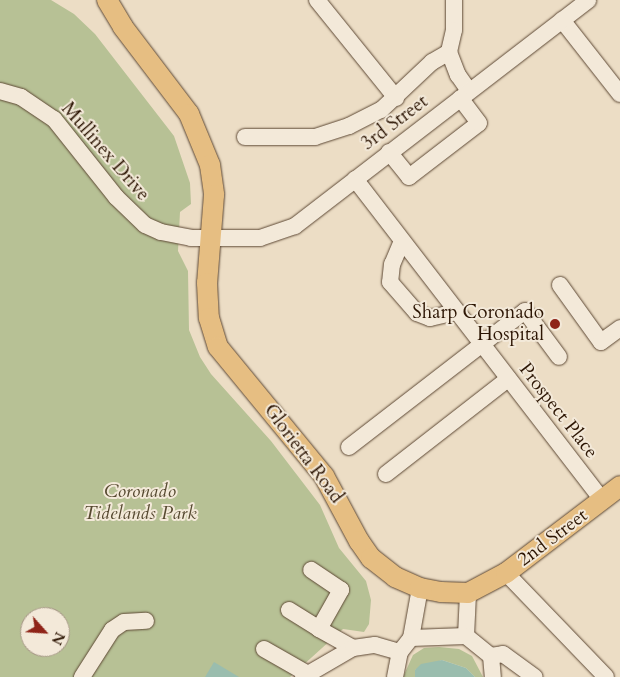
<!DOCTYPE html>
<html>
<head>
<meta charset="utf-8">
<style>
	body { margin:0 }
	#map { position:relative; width:620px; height:677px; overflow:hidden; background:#ecddc5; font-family:Cardo,serif }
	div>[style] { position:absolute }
	.green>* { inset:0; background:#b7c195 }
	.water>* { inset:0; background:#9abdae }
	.roads { filter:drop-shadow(0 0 1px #5d4834) drop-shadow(0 0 1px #5d4834) }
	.minor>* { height:16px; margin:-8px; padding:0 8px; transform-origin:8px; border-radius:8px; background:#f3e9d9 }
	.major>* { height:20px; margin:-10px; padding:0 10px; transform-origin:10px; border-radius:10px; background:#e6be82 }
	.dots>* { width:14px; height:14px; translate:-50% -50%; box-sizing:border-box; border:2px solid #f3e9d9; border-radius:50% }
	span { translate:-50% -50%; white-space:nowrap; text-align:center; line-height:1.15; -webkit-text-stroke:4px #f3e9d9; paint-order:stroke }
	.street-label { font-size:19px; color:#2d1604 }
	.poi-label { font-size:19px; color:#2d1604 }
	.right { translate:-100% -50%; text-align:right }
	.park-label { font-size:19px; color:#564930; font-style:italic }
	.north { position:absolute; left:20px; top:607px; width:50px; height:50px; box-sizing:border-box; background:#f3e9d9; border:1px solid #a49584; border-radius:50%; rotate:116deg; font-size:14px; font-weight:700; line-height:20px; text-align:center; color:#2d1604 }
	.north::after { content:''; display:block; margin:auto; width:18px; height:22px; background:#8f2418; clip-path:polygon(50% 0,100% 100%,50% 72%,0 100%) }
</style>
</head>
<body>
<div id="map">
	<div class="green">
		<div style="clip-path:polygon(evenodd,0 0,51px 0,74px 14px,95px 34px,174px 136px,190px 183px,191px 204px,180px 212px,178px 251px,188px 271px,189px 330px,200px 357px,211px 374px,271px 441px,320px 505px,339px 548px,366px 581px,371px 600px,369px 624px,364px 632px,343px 629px,290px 677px,0 677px,0 0,30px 617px,60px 617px,60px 647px,30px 647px,30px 617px)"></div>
		<div style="clip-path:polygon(439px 647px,459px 649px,472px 656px,483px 677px,475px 677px,466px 668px,442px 660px,415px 670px,415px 677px,403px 677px,413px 655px,424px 648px)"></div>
	</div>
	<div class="water">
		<div style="clip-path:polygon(442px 660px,466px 668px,475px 677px,415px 677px,415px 670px,421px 664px)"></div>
		<div style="clip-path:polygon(214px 662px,239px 677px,205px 677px)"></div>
	</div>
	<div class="roads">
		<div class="minor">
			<div style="left:317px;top:0;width:126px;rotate:51.1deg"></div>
			<div style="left:454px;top:0;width:30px;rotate:90deg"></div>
			<div style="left:454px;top:30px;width:23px;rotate:103deg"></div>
			<div style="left:449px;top:52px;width:25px;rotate:69deg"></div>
			<div style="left:458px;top:75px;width:19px;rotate:55deg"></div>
			<div style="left:562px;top:20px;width:94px;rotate:51.9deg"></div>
			<div style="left:0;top:91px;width:22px;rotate:16deg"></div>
			<div style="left:21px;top:97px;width:40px;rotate:34deg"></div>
			<div style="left:54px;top:119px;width:100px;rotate:51.5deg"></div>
			<div style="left:116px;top:197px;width:40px;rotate:44deg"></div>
			<div style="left:145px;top:225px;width:17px;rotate:24deg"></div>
			<div style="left:161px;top:232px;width:31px;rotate:11deg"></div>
			<div style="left:191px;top:238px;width:69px"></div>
			<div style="left:260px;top:238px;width:37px;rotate:-19deg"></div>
			<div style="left:295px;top:226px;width:370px;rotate:-37.6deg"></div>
			<div style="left:245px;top:137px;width:70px"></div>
			<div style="left:315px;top:137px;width:36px;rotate:-18deg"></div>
			<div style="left:349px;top:126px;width:36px;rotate:-27deg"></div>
			<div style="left:381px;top:110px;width:70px;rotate:-43.3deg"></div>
			<div style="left:432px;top:62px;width:20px;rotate:-30deg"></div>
			<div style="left:389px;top:152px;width:32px;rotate:51deg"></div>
			<div style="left:409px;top:177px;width:88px;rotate:-37.6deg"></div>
			<div style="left:479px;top:123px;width:31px;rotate:-127deg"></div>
			<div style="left:355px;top:179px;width:405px;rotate:52.4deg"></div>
			<div style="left:402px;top:241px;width:25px;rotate:113deg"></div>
			<div style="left:392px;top:264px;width:18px;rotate:96deg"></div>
			<div style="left:390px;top:282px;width:41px;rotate:48.9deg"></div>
			<div style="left:417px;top:313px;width:14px;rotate:21deg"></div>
			<div style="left:430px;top:318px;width:28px;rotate:-13deg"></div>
			<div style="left:560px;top:285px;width:70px;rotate:54.3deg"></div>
			<div style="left:601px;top:342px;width:24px;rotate:-36deg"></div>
			<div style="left:349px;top:447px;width:222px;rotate:-37.7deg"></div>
			<div style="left:525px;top:311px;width:57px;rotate:53.5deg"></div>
			<div style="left:386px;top:474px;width:155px;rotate:-37.9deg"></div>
			<div style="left:506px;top:573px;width:144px;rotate:46.1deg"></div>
			<div style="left:289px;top:610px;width:36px;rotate:32deg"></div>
			<div style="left:319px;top:629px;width:45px;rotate:-60.6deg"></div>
			<div style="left:341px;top:590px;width:36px;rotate:-146deg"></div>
			<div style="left:319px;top:629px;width:39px;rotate:29deg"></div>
			<div style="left:466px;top:636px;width:43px;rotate:-87.3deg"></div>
			<div style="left:411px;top:638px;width:51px;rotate:-79.8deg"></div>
			<div style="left:264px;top:649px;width:48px;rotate:29.7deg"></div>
			<div style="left:491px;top:656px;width:12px;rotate:-9deg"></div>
			<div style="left:503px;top:654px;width:39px;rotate:36deg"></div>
			<div style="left:82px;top:677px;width:56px;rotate:-57.4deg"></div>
			<div style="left:112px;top:630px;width:14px;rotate:-34deg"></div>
			<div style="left:124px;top:622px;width:22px;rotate:-3deg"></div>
			<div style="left:303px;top:677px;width:58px;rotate:-30.1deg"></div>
			<div style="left:353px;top:648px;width:22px;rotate:-8deg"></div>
			<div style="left:375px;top:645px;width:26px;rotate:16deg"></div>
			<div style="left:395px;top:677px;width:25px;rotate:-79deg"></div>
			<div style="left:400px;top:652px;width:18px;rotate:-52deg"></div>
			<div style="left:411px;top:638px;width:55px;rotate:-2.1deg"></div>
			<div style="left:466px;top:636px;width:32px;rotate:39deg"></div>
			<div style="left:491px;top:656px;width:21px;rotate:85deg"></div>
		</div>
		<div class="major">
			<div style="left:107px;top:0;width:31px;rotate:59deg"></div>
			<div style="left:123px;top:27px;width:109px;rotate:52.8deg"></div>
			<div style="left:189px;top:114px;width:55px;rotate:67.6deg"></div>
			<div style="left:210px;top:165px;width:30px;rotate:82deg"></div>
			<div style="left:214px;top:195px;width:88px;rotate:94.5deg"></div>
			<div style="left:207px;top:283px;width:35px;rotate:87deg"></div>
			<div style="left:209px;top:318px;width:30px;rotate:73deg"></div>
			<div style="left:218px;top:347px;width:167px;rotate:50.6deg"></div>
			<div style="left:324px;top:476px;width:74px;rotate:61.7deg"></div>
			<div style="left:359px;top:541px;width:21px;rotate:55deg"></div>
			<div style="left:371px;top:558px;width:31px;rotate:38deg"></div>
			<div style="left:395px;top:577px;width:27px;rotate:24deg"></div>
			<div style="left:420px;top:588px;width:21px;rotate:11deg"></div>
			<div style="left:441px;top:592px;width:27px;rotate:2deg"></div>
			<div style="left:468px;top:593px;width:43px;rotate:-27.8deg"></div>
			<div style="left:506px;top:573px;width:143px;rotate:-37.3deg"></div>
		</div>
	</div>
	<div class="dots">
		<div style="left:555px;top:324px;background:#8f2418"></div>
	</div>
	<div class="street-label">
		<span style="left:395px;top:123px;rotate:-37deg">3rd Street</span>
		<span style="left:105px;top:152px;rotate:49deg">Mullinex Drive</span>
		<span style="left:558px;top:411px;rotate:52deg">Prospect Place</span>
		<span style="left:303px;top:454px;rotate:53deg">Glorietta Road</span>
		<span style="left:553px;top:538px;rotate:-37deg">2nd Street</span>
	</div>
	<div class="poi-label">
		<span class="right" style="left:544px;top:324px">Sharp Coronado<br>Hospital</span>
	</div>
	<div class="park-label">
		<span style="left:140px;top:503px">Coronado<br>Tidelands Park</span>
	</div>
	<div class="north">N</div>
</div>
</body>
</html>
